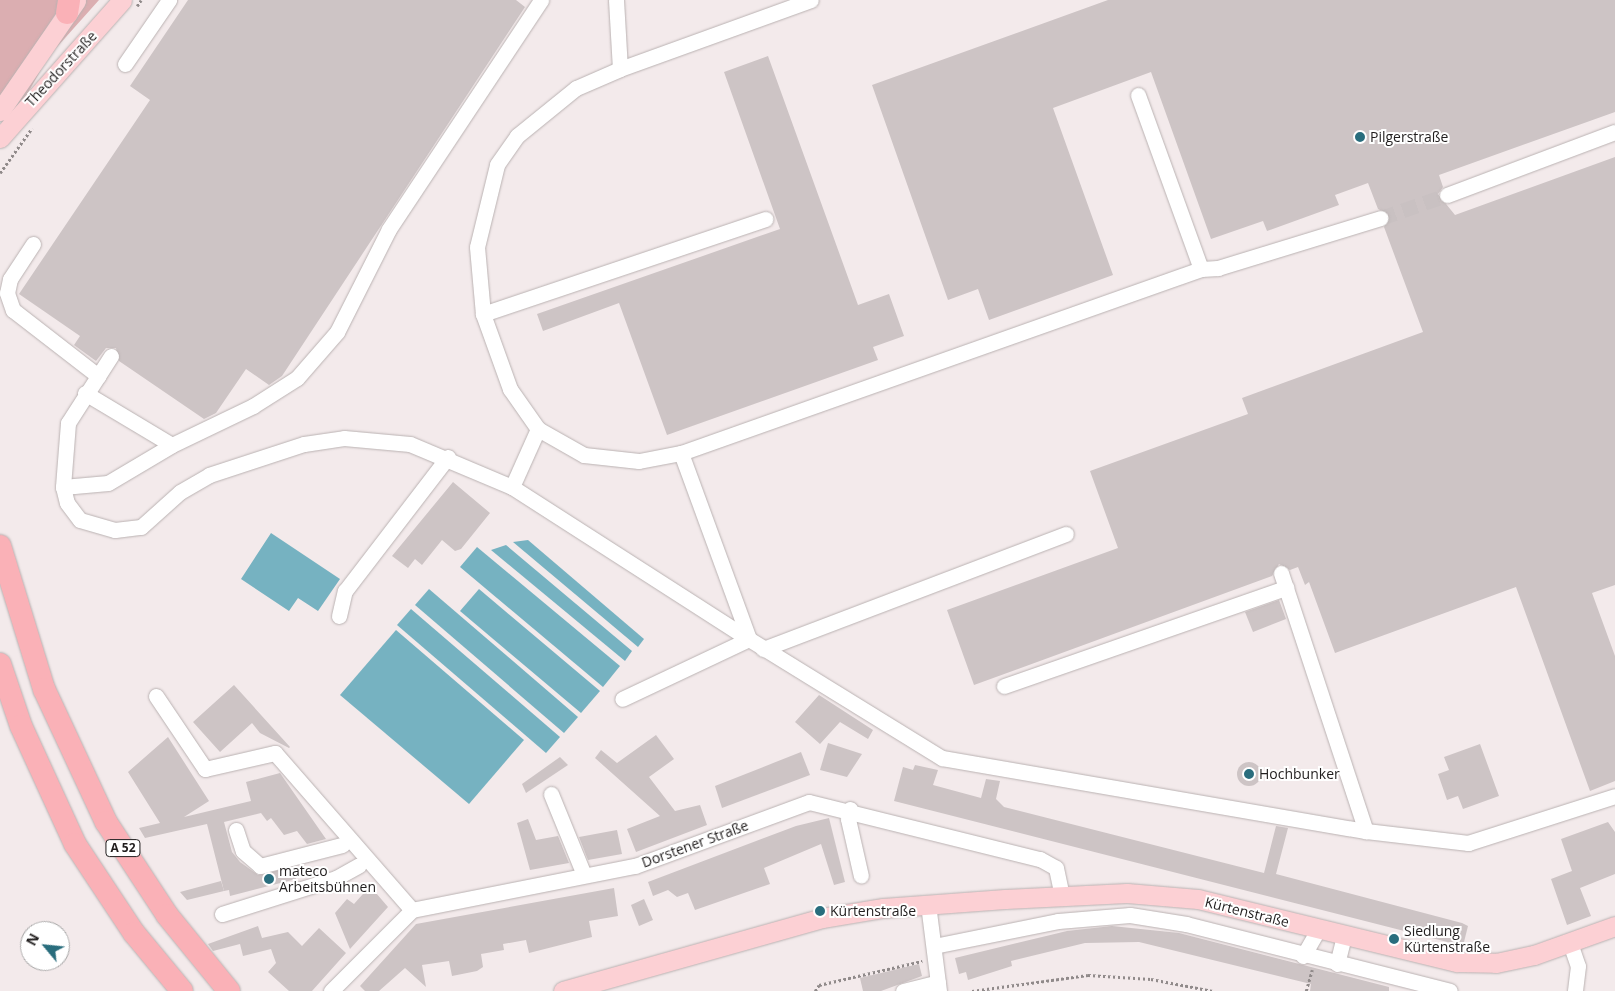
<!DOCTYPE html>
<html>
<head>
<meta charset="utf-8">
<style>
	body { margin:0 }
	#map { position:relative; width:1615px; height:991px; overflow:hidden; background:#f3eaeb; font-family:"Open Sans",sans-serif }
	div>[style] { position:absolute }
	.green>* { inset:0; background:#dbaeb1 }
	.water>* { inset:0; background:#76b2c1 }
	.building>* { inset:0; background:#cdc4c5 }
	.round { border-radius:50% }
	.minor-tunnel>* { height:15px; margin-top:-7.5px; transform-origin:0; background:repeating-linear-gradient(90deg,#c9c1c2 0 15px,transparent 0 23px) }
	.path>* { height:2.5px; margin-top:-1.25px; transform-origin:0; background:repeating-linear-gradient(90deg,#908a8a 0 2.5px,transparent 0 5px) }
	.roads { filter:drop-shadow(0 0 1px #bab2b2) drop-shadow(0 0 1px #bab2b2) }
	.minor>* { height:15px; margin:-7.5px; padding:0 7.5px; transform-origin:7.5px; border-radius:7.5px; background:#fff }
	.major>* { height:19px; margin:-9.5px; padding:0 9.5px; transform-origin:9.5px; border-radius:9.5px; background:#fcd0d4 }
	.highway>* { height:22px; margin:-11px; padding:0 11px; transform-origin:11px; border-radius:11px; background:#fab1b7 }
	.dots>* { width:14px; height:14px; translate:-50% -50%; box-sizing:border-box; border:2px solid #fff; border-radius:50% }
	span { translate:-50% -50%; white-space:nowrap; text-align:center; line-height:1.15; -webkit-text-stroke:4px #fff; paint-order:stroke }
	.shield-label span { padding:1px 4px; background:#fff; border:1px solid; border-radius:4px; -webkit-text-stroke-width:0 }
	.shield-label { font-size:12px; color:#211e1e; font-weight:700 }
	.street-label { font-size:14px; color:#211e1e }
	.poi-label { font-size:14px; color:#211e1e }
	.left { translate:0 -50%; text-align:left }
	.north { position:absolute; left:20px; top:921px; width:50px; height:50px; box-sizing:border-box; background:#fff; border:1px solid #a6a5a5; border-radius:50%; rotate:298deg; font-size:14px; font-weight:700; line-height:20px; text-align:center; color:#211e1e }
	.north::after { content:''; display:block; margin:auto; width:18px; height:22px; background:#296d7d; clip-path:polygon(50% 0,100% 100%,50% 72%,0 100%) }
</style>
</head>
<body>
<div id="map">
	<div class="green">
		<div style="clip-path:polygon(0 0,65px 0,0 99px)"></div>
		<div style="clip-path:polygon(85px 0,99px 0,48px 57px,25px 98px,0 126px)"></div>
	</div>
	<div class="water">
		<div style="clip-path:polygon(271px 533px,340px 579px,318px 611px,298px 598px,289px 611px,241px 579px)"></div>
		<div style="clip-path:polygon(528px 540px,644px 639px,638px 647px,513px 542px)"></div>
		<div style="clip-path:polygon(506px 545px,632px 651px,625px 661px,491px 550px)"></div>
		<div style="clip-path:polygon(477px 547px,620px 666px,603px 687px,460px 567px)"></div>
		<div style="clip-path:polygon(429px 589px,578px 717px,564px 733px,415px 605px)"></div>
		<div style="clip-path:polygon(479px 589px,600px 691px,581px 713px,460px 611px)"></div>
		<div style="clip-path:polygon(411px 609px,560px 737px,546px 753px,397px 625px)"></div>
		<div style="clip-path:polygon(396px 630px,524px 740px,469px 804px,340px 695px)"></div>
	</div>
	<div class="building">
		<div style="clip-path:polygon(188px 0,516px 0,525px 7px,282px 376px,269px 385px,246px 369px,216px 413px,204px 419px,119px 361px,116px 348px,106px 348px,96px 361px,74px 345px,80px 336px,19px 294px,150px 100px,130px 86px)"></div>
		<div style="clip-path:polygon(1108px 0,1615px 0,1615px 112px,1439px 175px,1443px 187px,1438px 194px,1455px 215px,1615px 157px,1615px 585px,1592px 593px,1615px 656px,1615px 781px,1590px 791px,1516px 587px,1335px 653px,1309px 582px,1305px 585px,1298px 567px,1290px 570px,1279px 564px,1272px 576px,974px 685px,947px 610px,1118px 548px,1090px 471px,1248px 414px,1242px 398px,1423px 332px,1384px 227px,1390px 215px,1378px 209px,1368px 183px,1335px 195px,1339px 205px,1267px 231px,1263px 221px,1211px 239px,1151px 72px,1053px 108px,1113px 275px,989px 320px,978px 289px,948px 300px,872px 85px)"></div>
		<div style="clip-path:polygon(768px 56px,858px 305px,889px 294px,904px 336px,873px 347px,878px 360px,667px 435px,619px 303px,543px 331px,537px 314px,780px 229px,724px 72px)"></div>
		<div style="clip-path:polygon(453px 482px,490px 513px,461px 549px,455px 551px,442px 540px,422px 565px,415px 559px,408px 568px,392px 556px)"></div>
		<div style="clip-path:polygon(1279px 600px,1286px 619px,1253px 632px,1245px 612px)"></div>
		<div style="clip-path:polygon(234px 685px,290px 747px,289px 748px,260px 733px,252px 723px,220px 752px,193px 722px)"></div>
		<div style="clip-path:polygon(819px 695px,873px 730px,868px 739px,840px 722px,820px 744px,795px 722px)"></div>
		<div style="clip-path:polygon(656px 735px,674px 759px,649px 777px,675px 811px,700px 805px,707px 825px,636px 852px,627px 829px,660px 816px,595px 758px,601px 750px,617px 763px)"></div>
		<div style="clip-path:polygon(168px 737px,209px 801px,184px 817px,251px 801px,246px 782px,280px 773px,326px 839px,307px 844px,297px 831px,284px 835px,271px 818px,267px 821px,261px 813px,224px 822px,232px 852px,240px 862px,258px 875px,293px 867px,296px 879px,230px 896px,229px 890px,224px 891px,207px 824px,145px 838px,139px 828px,160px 823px,128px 772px)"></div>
		<div style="clip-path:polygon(828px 743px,862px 754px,847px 777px,820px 770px)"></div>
		<div style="clip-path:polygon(1480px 744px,1499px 796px,1463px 809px,1458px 796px,1447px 800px,1438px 774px,1449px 770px,1444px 757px)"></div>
		<div style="clip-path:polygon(801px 752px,810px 775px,722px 808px,715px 786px)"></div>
		<div style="clip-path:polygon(560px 757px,568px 765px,526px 793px,522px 784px)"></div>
		<div class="round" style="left:1237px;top:762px;width:24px;height:24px"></div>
		<div style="clip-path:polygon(915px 765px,938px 770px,933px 785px,981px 798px,986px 779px,1000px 781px,996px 799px,1004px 807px,1264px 873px,1276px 826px,1288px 828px,1276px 874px,1462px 923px,1468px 926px,1463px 946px,894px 801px,903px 767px,913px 770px)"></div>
		<div style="clip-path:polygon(829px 818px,845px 882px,834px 885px,821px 844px,764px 868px,770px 884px,695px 910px,688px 893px,677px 897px,668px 890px,653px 896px,648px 882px,796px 826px)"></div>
		<div style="clip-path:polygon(528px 819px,536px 840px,558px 836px,569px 863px,530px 870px,517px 823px)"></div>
		<div style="clip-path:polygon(1608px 822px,1615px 832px,1615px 874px,1580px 888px,1591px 916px,1567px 925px,1551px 879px,1572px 871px,1561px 839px)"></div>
		<div style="clip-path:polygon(617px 830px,622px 854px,588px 860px,579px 837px)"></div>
		<div style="clip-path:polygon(221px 881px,224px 891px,187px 900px,180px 892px)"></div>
		<div style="clip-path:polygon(370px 886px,388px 907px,350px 949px,335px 913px,347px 899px,354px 904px)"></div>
		<div style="clip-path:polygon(614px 888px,618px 916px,589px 921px,592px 937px,529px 953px,526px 940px,503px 944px,504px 950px,481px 954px,483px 967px,477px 971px,452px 976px,449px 961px,422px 965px,426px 987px,405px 968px,379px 991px,365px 991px,360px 986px,416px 924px)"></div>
		<div style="clip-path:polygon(644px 899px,653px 920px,639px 926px,631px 905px)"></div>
		<div style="clip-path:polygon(258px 926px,262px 938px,288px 932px,302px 946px,319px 928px,346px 953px,312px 991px,289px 991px,268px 972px,276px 963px,271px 949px,243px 956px,240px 944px,213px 951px,208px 944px)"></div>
		<div style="clip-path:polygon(1112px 926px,1179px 933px,1389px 987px,1389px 991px,1310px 991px,1311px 984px,1139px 942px,1085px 943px,1011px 961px,1012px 966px,968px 980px,966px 972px,959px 974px,955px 958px,1067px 931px)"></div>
		<div style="clip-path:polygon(919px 964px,922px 976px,881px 991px,863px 991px,860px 978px)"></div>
	</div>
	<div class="minor-tunnel">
		<div style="left:1381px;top:218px;width:70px;rotate:-19.2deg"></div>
	</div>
	<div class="path">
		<div style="left:137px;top:6px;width:7px;rotate:-56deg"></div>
		<div style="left:0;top:173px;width:55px;rotate:-54.6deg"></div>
		<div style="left:815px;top:991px;width:7px;rotate:-56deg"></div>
		<div style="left:819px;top:985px;width:106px;rotate:-13.1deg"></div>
		<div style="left:972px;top:991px;width:117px;rotate:-7.9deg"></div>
		<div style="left:1088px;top:975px;width:63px;rotate:3.6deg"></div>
		<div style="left:1151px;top:979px;width:63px;rotate:11deg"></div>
		<div style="left:1306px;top:991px;width:22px;rotate:-74deg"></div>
	</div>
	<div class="roads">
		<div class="minor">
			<div style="left:616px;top:0;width:69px;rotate:86.7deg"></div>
			<div style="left:620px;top:69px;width:48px;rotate:156.6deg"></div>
			<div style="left:576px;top:88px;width:76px;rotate:140.9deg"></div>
			<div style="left:517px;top:136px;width:35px;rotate:125deg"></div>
			<div style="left:497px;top:165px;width:84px;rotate:103.7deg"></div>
			<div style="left:477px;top:247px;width:67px;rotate:84.9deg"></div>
			<div style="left:483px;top:314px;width:80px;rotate:70.2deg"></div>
			<div style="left:510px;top:389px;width:49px;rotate:55deg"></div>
			<div style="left:538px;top:429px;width:53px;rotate:29.5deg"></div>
			<div style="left:584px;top:455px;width:55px;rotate:6.2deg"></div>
			<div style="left:639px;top:461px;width:43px;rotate:-10.8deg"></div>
			<div style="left:681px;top:453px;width:552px;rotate:-19.49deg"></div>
			<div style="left:1201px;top:269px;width:17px;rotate:-3deg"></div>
			<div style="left:1218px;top:268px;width:170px;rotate:-17.1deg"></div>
			<div style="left:125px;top:64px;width:78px;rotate:-55.5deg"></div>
			<div style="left:620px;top:69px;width:203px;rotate:-19.9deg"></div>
			<div style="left:1138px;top:95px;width:185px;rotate:70.1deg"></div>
			<div style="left:1447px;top:195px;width:179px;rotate:-20.6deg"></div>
			<div style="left:33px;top:244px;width:42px;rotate:123.3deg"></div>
			<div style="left:10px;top:279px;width:14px;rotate:102deg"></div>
			<div style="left:7px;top:293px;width:18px;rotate:71deg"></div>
			<div style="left:13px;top:310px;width:108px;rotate:37.8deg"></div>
			<div style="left:483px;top:314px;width:298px;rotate:-18.6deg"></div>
			<div style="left:111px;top:356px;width:80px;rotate:122.7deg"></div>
			<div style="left:68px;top:423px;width:64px;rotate:94.5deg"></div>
			<div style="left:63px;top:487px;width:16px;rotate:76deg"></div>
			<div style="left:67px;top:503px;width:21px;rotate:53deg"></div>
			<div style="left:80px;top:520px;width:36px;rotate:16deg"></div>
			<div style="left:115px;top:530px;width:26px;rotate:-7deg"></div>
			<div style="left:141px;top:527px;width:52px;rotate:-41.9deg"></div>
			<div style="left:180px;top:492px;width:34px;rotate:-30deg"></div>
			<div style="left:209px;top:475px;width:100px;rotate:-18.1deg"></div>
			<div style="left:304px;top:444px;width:40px;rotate:-8.5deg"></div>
			<div style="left:344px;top:438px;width:66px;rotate:5.2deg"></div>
			<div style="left:410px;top:444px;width:111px;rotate:22.9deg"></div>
			<div style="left:512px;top:487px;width:64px;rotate:-65.9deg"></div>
			<div style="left:85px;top:393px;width:101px;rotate:30.9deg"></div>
			<div style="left:172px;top:445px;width:90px;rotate:-25.7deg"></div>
			<div style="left:253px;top:406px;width:52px;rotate:-32.5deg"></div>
			<div style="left:297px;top:378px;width:61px;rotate:-49deg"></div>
			<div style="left:337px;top:332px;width:115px;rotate:-63.2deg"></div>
			<div style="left:389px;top:229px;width:275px;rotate:-56.4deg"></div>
			<div style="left:681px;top:453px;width:198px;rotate:69.9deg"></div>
			<div style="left:749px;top:639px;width:227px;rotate:31.7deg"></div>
			<div style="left:942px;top:758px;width:430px;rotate:9.8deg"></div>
			<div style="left:1366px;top:831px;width:103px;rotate:6.7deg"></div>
			<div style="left:1468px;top:843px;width:154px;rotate:-17.7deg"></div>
			<div style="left:63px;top:487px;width:45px;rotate:-5.1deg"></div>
			<div style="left:108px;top:483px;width:74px;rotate:-30.7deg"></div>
			<div style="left:512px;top:487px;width:282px;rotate:32.7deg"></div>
			<div style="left:749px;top:639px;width:140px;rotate:154.7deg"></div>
			<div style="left:1281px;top:573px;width:272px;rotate:71.8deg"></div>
			<div style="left:339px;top:616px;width:26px;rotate:-77deg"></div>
			<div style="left:345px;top:591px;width:169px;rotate:-52.5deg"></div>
			<div style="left:763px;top:649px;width:324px;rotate:-20.8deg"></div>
			<div style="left:1004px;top:686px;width:299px;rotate:-19.2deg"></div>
			<div style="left:156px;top:696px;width:88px;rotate:56.1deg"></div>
			<div style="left:205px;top:769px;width:72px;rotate:-12.9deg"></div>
			<div style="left:275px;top:753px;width:208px;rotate:48.9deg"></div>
			<div style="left:551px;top:794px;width:87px;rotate:67.8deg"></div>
			<div style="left:850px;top:809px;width:10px;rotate:101deg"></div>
			<div style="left:848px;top:819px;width:58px;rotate:77.2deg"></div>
			<div style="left:236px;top:830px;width:22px;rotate:72deg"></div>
			<div style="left:243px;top:851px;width:23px;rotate:41deg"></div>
			<div style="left:260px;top:866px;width:85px;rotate:-14.4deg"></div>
			<div style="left:928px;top:904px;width:88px;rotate:82.8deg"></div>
			<div style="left:222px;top:914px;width:120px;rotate:-17.5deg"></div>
			<div style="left:336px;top:878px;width:26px;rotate:-29deg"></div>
			<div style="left:1570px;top:943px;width:24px;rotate:71deg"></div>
			<div style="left:1578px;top:966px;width:25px;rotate:97deg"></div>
			<div style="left:934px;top:946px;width:126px;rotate:-11.4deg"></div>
			<div style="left:1058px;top:921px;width:72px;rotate:-4.8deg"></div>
			<div style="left:1130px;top:915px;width:57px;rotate:9.1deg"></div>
			<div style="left:1186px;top:924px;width:272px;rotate:14.2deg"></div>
			<div style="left:1303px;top:956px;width:30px;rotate:-60deg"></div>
			<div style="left:1337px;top:964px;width:29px;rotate:-76deg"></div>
			<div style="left:331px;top:991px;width:115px;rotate:-45deg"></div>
			<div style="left:412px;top:910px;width:227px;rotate:-11.2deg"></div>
			<div style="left:635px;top:866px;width:185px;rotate:-20.2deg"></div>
			<div style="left:809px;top:802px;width:238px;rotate:13.9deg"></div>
			<div style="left:1040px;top:859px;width:18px;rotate:29deg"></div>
			<div style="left:1056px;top:868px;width:29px;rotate:78deg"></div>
			<div style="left:903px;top:991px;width:36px;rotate:-14deg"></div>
		</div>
		<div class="major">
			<div style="left:0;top:111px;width:134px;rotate:-55.4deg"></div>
			<div style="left:0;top:138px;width:184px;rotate:-48.5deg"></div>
			<div style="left:563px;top:991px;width:269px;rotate:-15.7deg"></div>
			<div style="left:822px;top:918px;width:62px;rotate:-9.3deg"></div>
			<div style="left:883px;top:908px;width:122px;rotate:-4.2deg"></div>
			<div style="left:1005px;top:899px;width:122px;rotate:-2.8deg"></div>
			<div style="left:1127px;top:893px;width:71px;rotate:4.8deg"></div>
			<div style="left:1198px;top:899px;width:267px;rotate:13.7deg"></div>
			<div style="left:1457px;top:962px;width:39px;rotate:1deg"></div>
			<div style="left:1496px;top:963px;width:39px;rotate:-12deg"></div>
			<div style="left:1534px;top:955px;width:86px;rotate:-19.7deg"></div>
		</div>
		<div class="highway">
			<div style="left:67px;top:13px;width:13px;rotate:-81deg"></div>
			<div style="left:0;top:546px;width:150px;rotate:72.9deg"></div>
			<div style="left:44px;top:689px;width:147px;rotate:65deg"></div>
			<div style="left:106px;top:822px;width:111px;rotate:56.7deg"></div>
			<div style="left:167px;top:915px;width:98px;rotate:50.8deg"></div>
			<div style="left:0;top:664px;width:65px;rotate:71.3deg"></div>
			<div style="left:21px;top:726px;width:130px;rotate:65.4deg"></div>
			<div style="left:75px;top:844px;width:107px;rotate:56.5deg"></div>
			<div style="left:134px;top:933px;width:75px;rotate:50.4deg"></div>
		</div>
	</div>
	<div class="dots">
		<div style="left:1360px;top:137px;background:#296d7d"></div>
		<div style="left:1249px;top:774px;background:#296d7d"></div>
		<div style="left:269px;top:879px;background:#296d7d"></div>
		<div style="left:820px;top:911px;background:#296d7d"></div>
		<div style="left:1394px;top:939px;background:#296d7d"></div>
	</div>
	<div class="shield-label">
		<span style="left:123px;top:848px">A 52</span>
	</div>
	<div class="street-label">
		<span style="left:61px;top:69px;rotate:-47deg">Theodorstraße</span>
		<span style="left:695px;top:844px;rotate:-20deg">Dorstener Straße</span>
		<span style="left:1247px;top:912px;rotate:14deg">Kürtenstraße</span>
	</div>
	<div class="poi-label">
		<span class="left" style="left:1370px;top:137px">Pilgerstraße</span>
		<span class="left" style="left:1259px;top:774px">Hochbunker</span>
		<span class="left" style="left:279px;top:879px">mateco<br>Arbeitsbühnen</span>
		<span class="left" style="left:830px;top:911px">Kürtenstraße</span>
		<span class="left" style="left:1404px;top:939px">Siedlung<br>Kürtenstraße</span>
	</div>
	<div class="north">N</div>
</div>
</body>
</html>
